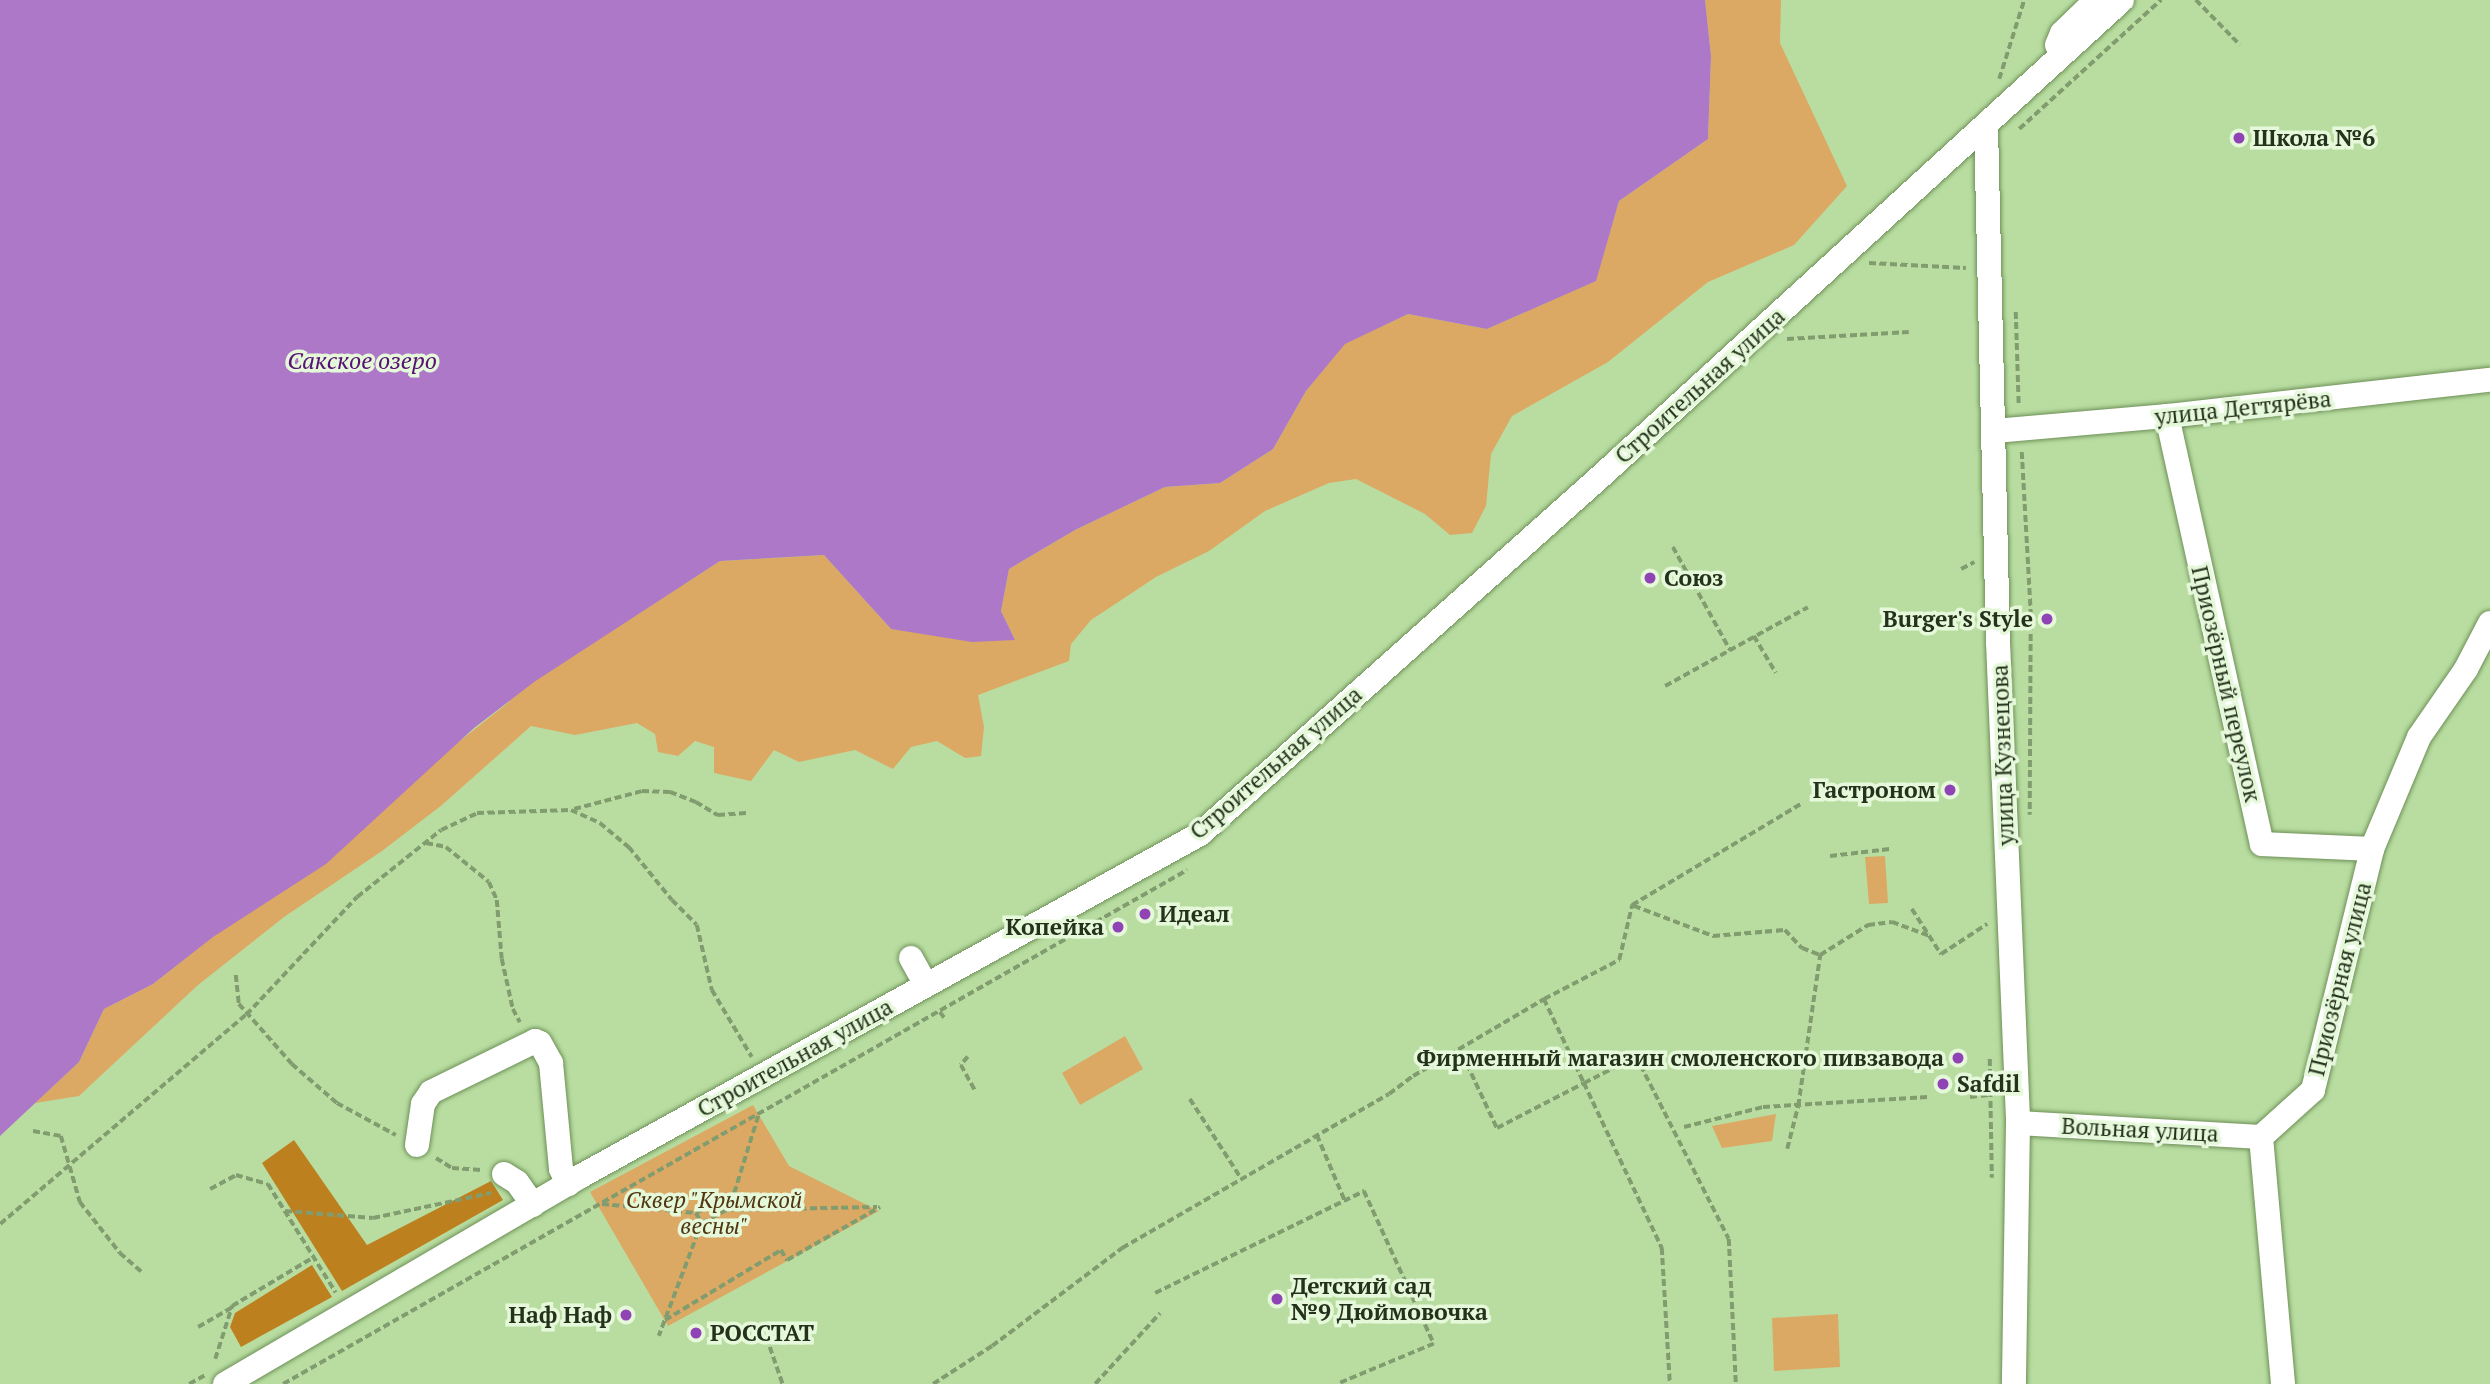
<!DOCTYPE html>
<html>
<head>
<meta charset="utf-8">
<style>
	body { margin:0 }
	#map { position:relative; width:2490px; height:1384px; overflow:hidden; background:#b9dda1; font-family:"PT Serif",serif }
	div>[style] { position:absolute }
	.green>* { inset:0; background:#dca964 }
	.forest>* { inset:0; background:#bc801f }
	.water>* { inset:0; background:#ac78c7 }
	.path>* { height:3.5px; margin-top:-1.75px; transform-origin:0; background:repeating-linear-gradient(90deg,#819d6f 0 7px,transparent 0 10.5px) }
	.roads { filter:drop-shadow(0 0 2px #6e9058) drop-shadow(0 0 2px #6e9058) }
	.minor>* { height:24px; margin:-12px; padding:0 12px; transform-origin:12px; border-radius:12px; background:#fff }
	.dots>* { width:19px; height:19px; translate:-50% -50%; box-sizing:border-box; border:4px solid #e5f8da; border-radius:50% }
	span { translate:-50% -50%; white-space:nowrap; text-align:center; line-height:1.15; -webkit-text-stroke:7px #e5f8da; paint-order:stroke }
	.poi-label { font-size:23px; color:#24321b; font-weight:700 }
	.left { translate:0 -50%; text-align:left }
	.right { translate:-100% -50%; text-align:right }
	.street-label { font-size:23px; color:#24321b }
	.park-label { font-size:23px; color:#503711; font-style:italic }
	.water-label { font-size:24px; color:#571073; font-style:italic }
</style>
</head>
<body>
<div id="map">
	<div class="green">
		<div style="clip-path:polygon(1705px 0,1781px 0,1780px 43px,1847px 186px,1794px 245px,1708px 282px,1608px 362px,1512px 416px,1491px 454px,1486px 506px,1472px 533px,1450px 535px,1425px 514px,1356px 479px,1329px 483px,1265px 511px,1209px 551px,1156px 577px,1091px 620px,1071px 644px,1069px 661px,978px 695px,984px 727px,981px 756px,965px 758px,937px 741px,911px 747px,893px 769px,855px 750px,799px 762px,774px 750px,751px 781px,714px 773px,714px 747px,695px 741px,678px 756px,658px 752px,655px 734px,637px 723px,575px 735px,531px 726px,442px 805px,382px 851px,284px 917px,198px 985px,79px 1096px,35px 1103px,79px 1062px,104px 1009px,153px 984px,509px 702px,510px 615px,565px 661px,720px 561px,824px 555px,891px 629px,1015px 640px,1001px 611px,1009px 569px,1075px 530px,1165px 487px,1220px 483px,1273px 449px,1306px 391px,1344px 344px,1408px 314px,1487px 329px,1595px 281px,1619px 201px,1708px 139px,1711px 56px)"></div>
		<div style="clip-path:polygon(1885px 856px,1888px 903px,1869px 904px,1865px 857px)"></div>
		<div style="clip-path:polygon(1125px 1036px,1143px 1069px,1080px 1105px,1062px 1073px)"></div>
		<div style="clip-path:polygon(753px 1105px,789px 1166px,879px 1211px,668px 1326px,590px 1192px)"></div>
		<div style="clip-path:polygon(1776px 1114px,1772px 1141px,1722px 1148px,1712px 1126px)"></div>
		<div style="clip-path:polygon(1838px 1314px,1840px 1367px,1774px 1371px,1772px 1318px)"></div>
	</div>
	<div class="forest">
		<div style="clip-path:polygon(294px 1140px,367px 1245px,491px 1181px,503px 1200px,342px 1291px,262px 1163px)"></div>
		<div style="clip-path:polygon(312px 1265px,332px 1297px,241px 1347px,230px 1327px,235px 1313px)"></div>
	</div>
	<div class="water">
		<div style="clip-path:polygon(0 0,1705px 0,1711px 56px,1708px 139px,1619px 201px,1596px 281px,1487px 329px,1408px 314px,1345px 344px,1306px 391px,1273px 449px,1220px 483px,1165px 487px,1075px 530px,1009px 569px,1001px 611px,1015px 640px,972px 642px,891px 629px,824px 555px,720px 561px,534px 682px,474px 728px,326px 864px,213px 937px,153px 984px,104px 1009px,79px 1062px,0 1136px)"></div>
	</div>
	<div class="path">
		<div style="left:2196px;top:0;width:63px;rotate:45.6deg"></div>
		<div style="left:1999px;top:79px;width:83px;rotate:-72.4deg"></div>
		<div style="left:2019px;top:129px;width:192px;rotate:-42.3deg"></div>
		<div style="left:1869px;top:263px;width:97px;rotate:3deg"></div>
		<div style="left:2016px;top:312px;width:94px;rotate:88.2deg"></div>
		<div style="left:1787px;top:339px;width:122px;rotate:-3.3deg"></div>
		<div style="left:2022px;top:452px;width:161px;rotate:86.8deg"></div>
		<div style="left:2031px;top:613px;width:202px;rotate:90.3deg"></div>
		<div style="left:1673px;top:547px;width:118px;rotate:61deg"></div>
		<div style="left:1961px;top:569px;width:15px;rotate:-28deg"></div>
		<div style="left:1754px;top:636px;width:43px;rotate:59.3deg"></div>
		<div style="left:1665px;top:686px;width:163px;rotate:-28.9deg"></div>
		<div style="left:574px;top:809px;width:70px;rotate:-14.8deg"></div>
		<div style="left:642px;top:791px;width:28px;rotate:2deg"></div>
		<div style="left:670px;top:792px;width:28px;rotate:21deg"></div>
		<div style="left:696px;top:802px;width:26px;rotate:31deg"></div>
		<div style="left:718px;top:815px;width:28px;rotate:-4deg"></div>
		<div style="left:426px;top:843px;width:20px;rotate:11deg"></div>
		<div style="left:446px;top:847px;width:55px;rotate:39.1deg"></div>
		<div style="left:489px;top:882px;width:20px;rotate:66deg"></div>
		<div style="left:497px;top:900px;width:59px;rotate:85.2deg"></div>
		<div style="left:502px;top:959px;width:51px;rotate:77.6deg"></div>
		<div style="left:513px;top:1009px;width:15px;rotate:62deg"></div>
		<div style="left:1830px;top:856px;width:60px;rotate:-6.7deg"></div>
		<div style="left:1634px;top:906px;width:85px;rotate:20.8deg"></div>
		<div style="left:1713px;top:936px;width:72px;rotate:-4.8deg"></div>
		<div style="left:1785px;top:930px;width:25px;rotate:47deg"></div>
		<div style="left:1802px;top:948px;width:19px;rotate:21deg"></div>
		<div style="left:1912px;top:909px;width:54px;rotate:57.2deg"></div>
		<div style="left:1941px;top:954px;width:55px;rotate:-33.1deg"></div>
		<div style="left:236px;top:975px;width:29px;rotate:84deg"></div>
		<div style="left:239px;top:1004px;width:80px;rotate:48.5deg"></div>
		<div style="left:292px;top:1064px;width:60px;rotate:40.9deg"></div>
		<div style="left:337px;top:1103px;width:67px;rotate:28.5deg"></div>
		<div style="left:1544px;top:999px;width:93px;rotate:64.5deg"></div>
		<div style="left:1584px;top:1083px;width:64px;rotate:-27deg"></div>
		<div style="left:1641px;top:1054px;width:8px;rotate:45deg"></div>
		<div style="left:940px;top:1012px;width:10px;rotate:53deg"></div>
		<div style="left:1636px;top:1056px;width:205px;rotate:63.1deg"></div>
		<div style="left:1729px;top:1239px;width:145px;rotate:87.2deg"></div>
		<div style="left:968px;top:1057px;width:11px;rotate:131deg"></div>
		<div style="left:961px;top:1065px;width:31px;rotate:61deg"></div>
		<div style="left:1990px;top:1059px;width:119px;rotate:89deg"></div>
		<div style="left:1440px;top:1062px;width:27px;rotate:4deg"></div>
		<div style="left:1467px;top:1064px;width:71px;rotate:64.9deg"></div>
		<div style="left:1497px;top:1128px;width:98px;rotate:-27.3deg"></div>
		<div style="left:1584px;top:1083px;width:183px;rotate:64.7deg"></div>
		<div style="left:1662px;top:1248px;width:136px;rotate:86.6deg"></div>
		<div style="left:1970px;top:1097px;width:19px;rotate:-6deg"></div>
		<div style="left:1190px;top:1099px;width:94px;rotate:57.2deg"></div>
		<div style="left:1684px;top:1127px;width:81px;rotate:-14.2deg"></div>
		<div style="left:1763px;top:1107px;width:165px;rotate:-3.5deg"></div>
		<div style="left:33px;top:1131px;width:28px;rotate:10deg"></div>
		<div style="left:61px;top:1136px;width:69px;rotate:73.9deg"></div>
		<div style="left:80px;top:1202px;width:65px;rotate:51.9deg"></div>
		<div style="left:120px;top:1253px;width:29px;rotate:41deg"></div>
		<div style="left:1317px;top:1135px;width:72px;rotate:67deg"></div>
		<div style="left:1787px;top:1149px;width:44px;rotate:-75.7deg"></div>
		<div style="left:1798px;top:1106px;width:153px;rotate:-81.7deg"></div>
		<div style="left:1820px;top:955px;width:57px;rotate:-32deg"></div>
		<div style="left:1868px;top:925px;width:24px;rotate:-7deg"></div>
		<div style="left:1892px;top:922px;width:40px;rotate:20.2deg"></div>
		<div style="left:436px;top:1158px;width:19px;rotate:32deg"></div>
		<div style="left:452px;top:1168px;width:30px;rotate:4deg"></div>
		<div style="left:210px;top:1189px;width:30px;rotate:-28deg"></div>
		<div style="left:236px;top:1175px;width:33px;rotate:16deg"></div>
		<div style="left:268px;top:1184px;width:128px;rotate:58deg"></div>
		<div style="left:602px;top:1204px;width:94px;rotate:5.5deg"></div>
		<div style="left:696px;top:1213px;width:12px;rotate:59deg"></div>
		<div style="left:702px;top:1223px;width:121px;rotate:110.8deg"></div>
		<div style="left:726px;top:1210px;width:151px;rotate:-1.1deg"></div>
		<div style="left:285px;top:1211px;width:88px;rotate:4.5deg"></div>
		<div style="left:373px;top:1218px;width:121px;rotate:-12deg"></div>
		<div style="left:696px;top:1213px;width:43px;rotate:-27.8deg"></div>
		<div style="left:734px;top:1193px;width:81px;rotate:-72.7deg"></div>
		<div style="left:702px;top:1223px;width:27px;rotate:-28deg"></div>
		<div style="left:726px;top:1210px;width:11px;rotate:-128deg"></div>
		<div style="left:0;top:1224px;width:323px;rotate:-40.4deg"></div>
		<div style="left:246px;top:1015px;width:162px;rotate:-46.8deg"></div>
		<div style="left:357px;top:897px;width:107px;rotate:-38.6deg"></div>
		<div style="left:441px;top:830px;width:40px;rotate:-25deg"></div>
		<div style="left:477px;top:813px;width:94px;rotate:-1.8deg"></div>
		<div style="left:571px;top:810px;width:32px;rotate:24deg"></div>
		<div style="left:600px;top:823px;width:38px;rotate:40deg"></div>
		<div style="left:629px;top:847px;width:68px;rotate:50.9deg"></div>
		<div style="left:672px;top:900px;width:35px;rotate:45deg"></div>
		<div style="left:697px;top:925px;width:67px;rotate:77deg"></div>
		<div style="left:712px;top:990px;width:78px;rotate:59.2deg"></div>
		<div style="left:1155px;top:1293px;width:233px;rotate:-26deg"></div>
		<div style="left:1364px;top:1191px;width:168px;rotate:65.4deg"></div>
		<div style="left:1434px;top:1344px;width:104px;rotate:157.4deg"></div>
		<div style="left:665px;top:1320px;width:135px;rotate:-31.1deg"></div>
		<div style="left:781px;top:1250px;width:12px;rotate:59deg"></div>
		<div style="left:787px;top:1260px;width:107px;rotate:-29.7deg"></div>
		<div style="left:198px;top:1327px;width:38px;rotate:-30deg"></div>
		<div style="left:770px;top:1347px;width:39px;rotate:71deg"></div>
		<div style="left:215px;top:1359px;width:56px;rotate:-72.2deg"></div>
		<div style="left:232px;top:1306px;width:96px;rotate:-30.9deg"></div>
		<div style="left:189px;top:1384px;width:18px;rotate:-29deg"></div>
		<div style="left:283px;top:1384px;width:1040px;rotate:-29.62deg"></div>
		<div style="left:933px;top:1384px;width:70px;rotate:-32.8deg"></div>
		<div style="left:992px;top:1346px;width:163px;rotate:-37deg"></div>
		<div style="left:1122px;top:1248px;width:308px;rotate:-30deg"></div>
		<div style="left:1389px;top:1094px;width:30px;rotate:-37deg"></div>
		<div style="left:1413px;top:1076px;width:152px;rotate:-30.4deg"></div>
		<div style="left:1544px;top:999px;width:85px;rotate:-27.5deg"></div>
		<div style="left:1619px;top:960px;width:57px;rotate:-76.7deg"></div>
		<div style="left:1632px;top:905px;width:197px;rotate:-30.9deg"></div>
		<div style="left:1095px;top:1384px;width:96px;rotate:-47.5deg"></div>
	</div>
	<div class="roads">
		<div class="minor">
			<div style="left:2057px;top:45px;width:13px;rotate:-67deg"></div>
			<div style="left:2062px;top:33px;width:47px;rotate:-44.1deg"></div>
			<div style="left:1986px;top:126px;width:516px;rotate:88.67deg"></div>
			<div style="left:1998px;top:642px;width:481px;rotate:87.6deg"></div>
			<div style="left:2018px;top:1123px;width:261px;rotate:90.9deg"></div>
			<div style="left:2167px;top:416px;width:438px;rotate:77.5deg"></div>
			<div style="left:2262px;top:844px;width:110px;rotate:2.6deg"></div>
			<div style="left:1995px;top:431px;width:173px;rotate:-5deg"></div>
			<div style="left:2167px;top:416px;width:325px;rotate:-6.4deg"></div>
			<div style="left:911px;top:958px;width:31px;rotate:61deg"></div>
			<div style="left:2018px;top:1123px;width:243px;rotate:3.3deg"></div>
			<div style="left:2261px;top:1137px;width:70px;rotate:-42.1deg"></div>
			<div style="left:2313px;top:1090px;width:248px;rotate:-76.2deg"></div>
			<div style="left:2372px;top:849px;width:121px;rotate:-67.2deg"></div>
			<div style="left:2419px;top:737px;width:83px;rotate:-55.3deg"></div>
			<div style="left:2466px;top:669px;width:52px;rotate:-62.4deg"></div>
			<div style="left:2261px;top:1137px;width:248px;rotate:84.9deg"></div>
			<div style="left:417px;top:1145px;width:41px;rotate:-81.7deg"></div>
			<div style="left:423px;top:1104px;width:14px;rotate:-56deg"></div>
			<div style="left:431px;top:1092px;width:116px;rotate:-26.1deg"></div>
			<div style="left:535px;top:1041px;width:5px;rotate:22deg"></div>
			<div style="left:540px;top:1043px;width:23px;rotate:61deg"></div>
			<div style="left:551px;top:1063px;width:106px;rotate:84.6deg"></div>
			<div style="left:561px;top:1169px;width:17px;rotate:65deg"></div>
			<div style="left:504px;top:1174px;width:15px;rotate:32deg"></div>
			<div style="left:517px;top:1182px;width:28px;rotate:55deg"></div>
			<div style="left:225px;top:1384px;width:412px;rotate:-30.3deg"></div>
			<div style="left:581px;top:1176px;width:707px;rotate:-28.92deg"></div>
			<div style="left:1200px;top:834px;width:536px;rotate:-41.75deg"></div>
			<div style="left:1600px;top:477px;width:707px;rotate:-42.42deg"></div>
		</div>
	</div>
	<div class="dots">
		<div style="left:2239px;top:138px;background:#9043b4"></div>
		<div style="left:1650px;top:578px;background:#9043b4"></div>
		<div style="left:2047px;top:619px;background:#9043b4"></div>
		<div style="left:1950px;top:790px;background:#9043b4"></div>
		<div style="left:1145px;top:914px;background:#9043b4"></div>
		<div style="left:1118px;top:927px;background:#9043b4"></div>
		<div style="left:1958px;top:1058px;background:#9043b4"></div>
		<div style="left:1943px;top:1084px;background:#9043b4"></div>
		<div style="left:1277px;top:1299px;background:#9043b4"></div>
		<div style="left:626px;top:1315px;background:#9043b4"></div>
		<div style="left:696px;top:1333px;background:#9043b4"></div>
	</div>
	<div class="poi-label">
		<span class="left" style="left:2253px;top:138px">Школа №6</span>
		<span class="left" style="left:1664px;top:578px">Союз</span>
		<span class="right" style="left:2033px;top:619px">Burger's Style</span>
		<span class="right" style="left:1936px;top:790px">Гастроном</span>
		<span class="left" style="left:1159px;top:914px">Идеал</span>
		<span class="right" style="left:1104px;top:927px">Копейка</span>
		<span class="right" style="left:1944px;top:1058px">Фирменный магазин смоленского пивзавода</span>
		<span class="left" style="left:1957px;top:1084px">Safdil</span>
		<span class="left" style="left:1291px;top:1299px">Детский сад<br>№9 Дюймовочка</span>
		<span class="right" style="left:612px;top:1315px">Наф Наф</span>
		<span class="left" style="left:710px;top:1333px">РОССТАТ</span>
	</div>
	<div class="street-label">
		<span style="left:1700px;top:386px;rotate:-42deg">Строительная улица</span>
		<span style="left:2243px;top:408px;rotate:-6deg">улица Дегтярёва</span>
		<span style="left:2226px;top:684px;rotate:77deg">Приозёрный переулок</span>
		<span style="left:2003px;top:755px;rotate:-92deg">улица Кузнецова</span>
		<span style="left:1276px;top:763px;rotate:-41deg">Строительная улица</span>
		<span style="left:2340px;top:979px;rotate:-76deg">Приозёрная улица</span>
		<span style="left:795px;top:1058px;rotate:-29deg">Строительная улица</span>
		<span style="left:2140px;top:1130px;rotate:3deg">Вольная улица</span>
	</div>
	<div class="park-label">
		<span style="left:714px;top:1213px">Сквер "Крымской<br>весны"</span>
	</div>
	<div class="water-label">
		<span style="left:362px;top:361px">Сакское озеро</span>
	</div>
</div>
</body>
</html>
